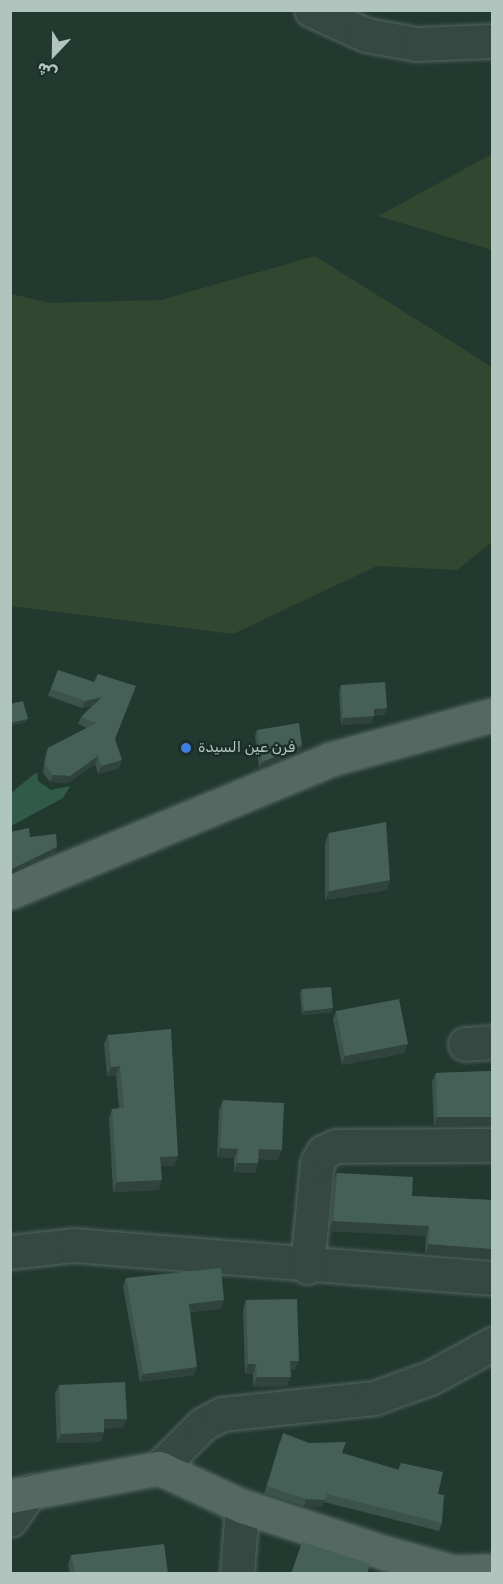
<!DOCTYPE html>
<html>
<head>
<meta charset="utf-8">
<style>
	body { margin:0 }
	#map { position:relative; width:503px; height:1584px; overflow:hidden; background:#223930; font-family:Rubik,"Noto Naskh Arabic",sans-serif }
	div>[style] { position:absolute }
	.green>* { inset:0; background:#324730 }
	.water>* { inset:0; background:#315a4b }
	.roads { filter:drop-shadow(0 0 2px #536760) drop-shadow(0 0 2px #536760) }
	.minor>* { height:33px; margin:-16.5px; padding:0 16.5px; transform-origin:16.5px; border-radius:16.5px; background:#354942 }
	.major>* { height:33px; margin:-16.5px; padding:0 16.5px; transform-origin:16.5px; border-radius:16.5px; background:#536961 }
	.wall>* { inset:0; background:#3b534a }
	.shaded-wall>* { inset:0; background:#30433c }
	.building>* { inset:0; background:#456056 }
	.dots>* { width:16px; height:16px; translate:-50% -50%; box-sizing:border-box; border:3px solid #1b2e27; border-radius:50% }
	span { translate:-50% -50%; white-space:nowrap; text-align:center; line-height:1.15; -webkit-text-stroke:5px #1b2e27; paint-order:stroke }
	.poi-label { font-size:15px; color:#b0c5be }
	.left { translate:0 -50%; text-align:left }
	.frame { position:absolute; inset:0; border:12px solid #b0c5be; pointer-events:none }
	.north { position:absolute; left:24px; top:24px; width:60px; height:60px; -webkit-text-stroke:4px #1b2e27; paint-order:stroke; rotate:202deg; font-size:16px; font-weight:700; line-height:24px; text-align:center; color:#b0c5be }
	.north::after { content:''; display:block; margin:auto; width:21px; height:27px; background:#b0c5be; clip-path:polygon(50% 0,100% 100%,50% 72%,0 100%) }
</style>
</head>
<body>
<div id="map">
	<div class="green">
		<div style="clip-path:polygon(492px 154px,492px 250px,378px 216px)"></div>
		<div style="clip-path:polygon(315px 256px,492px 367px,492px 542px,457px 570px,377px 566px,233px 634px,11px 606px,11px 294px,51px 303px,161px 300px)"></div>
	</div>
	<div class="water">
		<div style="clip-path:polygon(37px 772px,38px 781px,51px 790px,70px 786px,63px 798px,11px 826px,11px 793px)"></div>
	</div>
	<div class="roads">
		<div class="minor">
			<div style="left:311px;top:10px;width:60px;rotate:24.4deg"></div>
			<div style="left:366px;top:35px;width:51px;rotate:10.2deg"></div>
			<div style="left:416px;top:44px;width:76px;rotate:-2.3deg"></div>
			<div style="left:465px;top:1044px;width:27px;rotate:-4deg"></div>
			<div style="left:10px;top:1252px;width:63px;rotate:-6.3deg"></div>
			<div style="left:73px;top:1245px;width:420px;rotate:4.5deg"></div>
			<div style="left:307px;top:1267px;width:104px;rotate:-84.5deg"></div>
			<div style="left:317px;top:1163px;width:13px;rotate:-61deg"></div>
			<div style="left:323px;top:1152px;width:14px;rotate:-25deg"></div>
			<div style="left:336px;top:1146px;width:156px;rotate:-0.4deg"></div>
			<div style="left:159px;top:1468px;width:62px;rotate:-45deg"></div>
			<div style="left:203px;top:1424px;width:21px;rotate:-28deg"></div>
			<div style="left:222px;top:1414px;width:153px;rotate:-6deg"></div>
			<div style="left:374px;top:1398px;width:59px;rotate:-19.7deg"></div>
			<div style="left:430px;top:1378px;width:71px;rotate:-28.7deg"></div>
			<div style="left:10px;top:1520px;width:35px;rotate:-55deg"></div>
			<div style="left:237px;top:1574px;width:68px;rotate:-85.8deg"></div>
		</div>
		<div class="major">
			<div style="left:10px;top:892px;width:347px;rotate:-22.5deg"></div>
			<div style="left:331px;top:759px;width:167px;rotate:-15.3deg"></div>
			<div style="left:10px;top:1496px;width:152px;rotate:-10.6deg"></div>
			<div style="left:159px;top:1468px;width:91px;rotate:24.6deg"></div>
			<div style="left:242px;top:1506px;width:151px;rotate:18.2deg"></div>
			<div style="left:385px;top:1553px;width:72px;rotate:15.4deg"></div>
			<div style="left:454px;top:1572px;width:38px;rotate:-2deg"></div>
		</div>
	</div>
	<div class="wall">
		<div style="clip-path:polygon(58px 670px,94px 682px,115px 739px,119px 768px,98px 774px,95px 764px,68px 783px,50px 782px,43px 773px,45px 756px,48px 748px,87px 728px,78px 724px,81px 717px,92px 706px,82px 708px,48px 696px)"></div>
		<div style="clip-path:polygon(341px 685px,387px 708px,384px 715px,374px 715px,372px 723px,341px 725px,339px 692px)"></div>
		<div style="clip-path:polygon(257px 730px,302px 745px,300px 752px,259px 768px,255px 736px)"></div>
		<div style="clip-path:polygon(329px 833px,390px 880px,387px 890px,325px 900px,325px 843px)"></div>
		<div style="clip-path:polygon(302px 989px,332px 1012px,302px 1015px,300px 993px)"></div>
		<div style="clip-path:polygon(336px 1011px,405px 1053px,342px 1065px,333px 1020px)"></div>
		<div style="clip-path:polygon(108px 1035px,178px 1156px,174px 1166px,161px 1166px,159px 1190px,113px 1192px,109px 1118px,112px 1109px,119px 1108px,116px 1075px,107px 1076px,104px 1044px)"></div>
		<div style="clip-path:polygon(492px 1071px,492px 1127px,434px 1127px,432px 1082px,436px 1073px)"></div>
		<div style="clip-path:polygon(223px 1100px,278px 1160px,258px 1159px,258px 1163px,255px 1173px,234px 1172px,234px 1158px,217px 1157px,219px 1110px)"></div>
		<div style="clip-path:polygon(337px 1173px,412px 1196px,492px 1200px,492px 1259px,425px 1254px,426px 1236px,329px 1231px,334px 1182px)"></div>
		<div style="clip-path:polygon(126px 1278px,221px 1309px,190px 1312px,194px 1375px,140px 1382px,123px 1286px)"></div>
		<div style="clip-path:polygon(246px 1300px,295px 1370px,290px 1370px,287px 1386px,253px 1387px,253px 1374px,245px 1374px,243px 1309px)"></div>
		<div style="clip-path:polygon(59px 1385px,123px 1428px,104px 1428px,104px 1432px,101px 1442px,57px 1443px,55px 1394px)"></div>
		<div style="clip-path:polygon(280px 1441px,342px 1453px,398px 1470px,401px 1463px,442px 1523px,439px 1531px,324px 1502px,322px 1507px,304px 1506px,264px 1494px)"></div>
		<div style="clip-path:polygon(71px 1555px,168px 1574px,70px 1574px,68px 1565px)"></div>
	</div>
	<div class="shaded-wall">
		<div style="clip-path:polygon(102px 697px,99px 704px,82px 708px,85px 701px)"></div>
		<div style="clip-path:polygon(387px 708px,384px 715px,372px 716px,374px 709px)"></div>
		<div style="clip-path:polygon(374px 716px,372px 723px,341px 725px,343px 718px)"></div>
		<div style="clip-path:polygon(28px 719px,26px 722px,10px 726px,10px 723px)"></div>
		<div style="clip-path:polygon(302px 745px,300px 752px,259px 768px,262px 762px)"></div>
		<div style="clip-path:polygon(98px 756px,95px 764px,68px 783px,50px 782px,53px 775px)"></div>
		<div style="clip-path:polygon(122px 760px,119px 768px,98px 774px,101px 766px)"></div>
		<div style="clip-path:polygon(57px 847px,55px 853px,10px 875px,10px 870px)"></div>
		<div style="clip-path:polygon(390px 880px,387px 890px,325px 900px,329px 891px)"></div>
		<div style="clip-path:polygon(333px 1008px,332px 1012px,302px 1015px,304px 1011px)"></div>
		<div style="clip-path:polygon(408px 1044px,405px 1053px,342px 1065px,345px 1056px)"></div>
		<div style="clip-path:polygon(120px 1066px,116px 1075px,107px 1076px,111px 1067px)"></div>
		<div style="clip-path:polygon(437px 1117px,492px 1117px,492px 1126px,434px 1127px)"></div>
		<div style="clip-path:polygon(220px 1148px,238px 1149px,234px 1158px,217px 1157px)"></div>
		<div style="clip-path:polygon(259px 1149px,282px 1150px,278px 1160px,255px 1159px)"></div>
		<div style="clip-path:polygon(178px 1156px,174px 1166px,157px 1166px,160px 1157px)"></div>
		<div style="clip-path:polygon(237px 1163px,258px 1163px,255px 1173px,234px 1172px)"></div>
		<div style="clip-path:polygon(162px 1180px,159px 1190px,113px 1192px,117px 1182px)"></div>
		<div style="clip-path:polygon(333px 1221px,429px 1226px,426px 1236px,329px 1231px)"></div>
		<div style="clip-path:polygon(429px 1244px,492px 1249px,492px 1259px,425px 1254px)"></div>
		<div style="clip-path:polygon(224px 1300px,221px 1309px,186px 1312px,189px 1304px)"></div>
		<div style="clip-path:polygon(290px 1361px,299px 1361px,295px 1370px,287px 1370px)"></div>
		<div style="clip-path:polygon(248px 1364px,256px 1364px,253px 1374px,245px 1374px)"></div>
		<div style="clip-path:polygon(197px 1367px,194px 1375px,140px 1382px,143px 1374px)"></div>
		<div style="clip-path:polygon(257px 1377px,291px 1377px,287px 1386px,253px 1387px)"></div>
		<div style="clip-path:polygon(104px 1419px,127px 1419px,123px 1428px,100px 1429px)"></div>
		<div style="clip-path:polygon(104px 1432px,101px 1442px,57px 1443px,61px 1434px)"></div>
		<div style="clip-path:polygon(306px 1499px,325px 1500px,322px 1507px,304px 1506px)"></div>
	</div>
	<div class="building">
		<div style="clip-path:polygon(58px 670px,94px 682px,98px 674px,136px 686px,115px 739px,122px 760px,101px 766px,98px 756px,70px 776px,53px 775px,45px 765px,48px 748px,96px 723px,81px 717px,102px 697px,85px 701px,51px 689px)"></div>
		<div style="clip-path:polygon(385px 682px,387px 708px,374px 709px,374px 716px,343px 718px,341px 685px)"></div>
		<div style="clip-path:polygon(23px 701px,28px 719px,10px 723px,10px 704px)"></div>
		<div style="clip-path:polygon(299px 723px,302px 745px,262px 762px,257px 730px)"></div>
		<div style="clip-path:polygon(386px 822px,390px 880px,329px 891px,329px 833px)"></div>
		<div style="clip-path:polygon(29px 828px,30px 837px,56px 834px,57px 847px,10px 870px,10px 832px)"></div>
		<div style="clip-path:polygon(331px 987px,333px 1008px,304px 1011px,302px 989px)"></div>
		<div style="clip-path:polygon(399px 999px,408px 1044px,345px 1056px,336px 1011px)"></div>
		<div style="clip-path:polygon(171px 1029px,178px 1156px,160px 1157px,162px 1180px,117px 1182px,112px 1109px,124px 1108px,120px 1066px,111px 1067px,108px 1035px)"></div>
		<div style="clip-path:polygon(492px 1071px,492px 1117px,437px 1117px,436px 1073px)"></div>
		<div style="clip-path:polygon(223px 1100px,284px 1103px,282px 1150px,259px 1149px,258px 1163px,237px 1163px,238px 1149px,220px 1148px)"></div>
		<div style="clip-path:polygon(337px 1173px,413px 1177px,412px 1196px,492px 1200px,492px 1249px,429px 1244px,429px 1226px,333px 1221px)"></div>
		<div style="clip-path:polygon(221px 1268px,224px 1300px,189px 1304px,197px 1367px,143px 1374px,126px 1278px)"></div>
		<div style="clip-path:polygon(297px 1299px,299px 1361px,290px 1361px,291px 1377px,257px 1377px,256px 1364px,248px 1364px,246px 1300px)"></div>
		<div style="clip-path:polygon(125px 1382px,127px 1419px,104px 1419px,104px 1432px,61px 1434px,59px 1385px)"></div>
		<div style="clip-path:polygon(283px 1433px,309px 1443px,346px 1442px,342px 1453px,399px 1470px,401px 1463px,443px 1472px,438px 1494px,444px 1495px,442px 1523px,327px 1494px,325px 1500px,306px 1499px,267px 1486px)"></div>
		<div style="clip-path:polygon(302px 1542px,370px 1564px,367px 1574px,291px 1574px)"></div>
		<div style="clip-path:polygon(164px 1544px,168px 1574px,75px 1574px,71px 1555px)"></div>
	</div>
	<div class="dots">
		<div style="left:186px;top:748px;background:#3f7fe0"></div>
	</div>
	<div class="poi-label">
		<span class="left" style="left:198px;top:748px">فرن عين السيدة</span>
	</div>
	<div class="frame"></div>
	<div class="north">ش</div>
</div>
</body>
</html>
